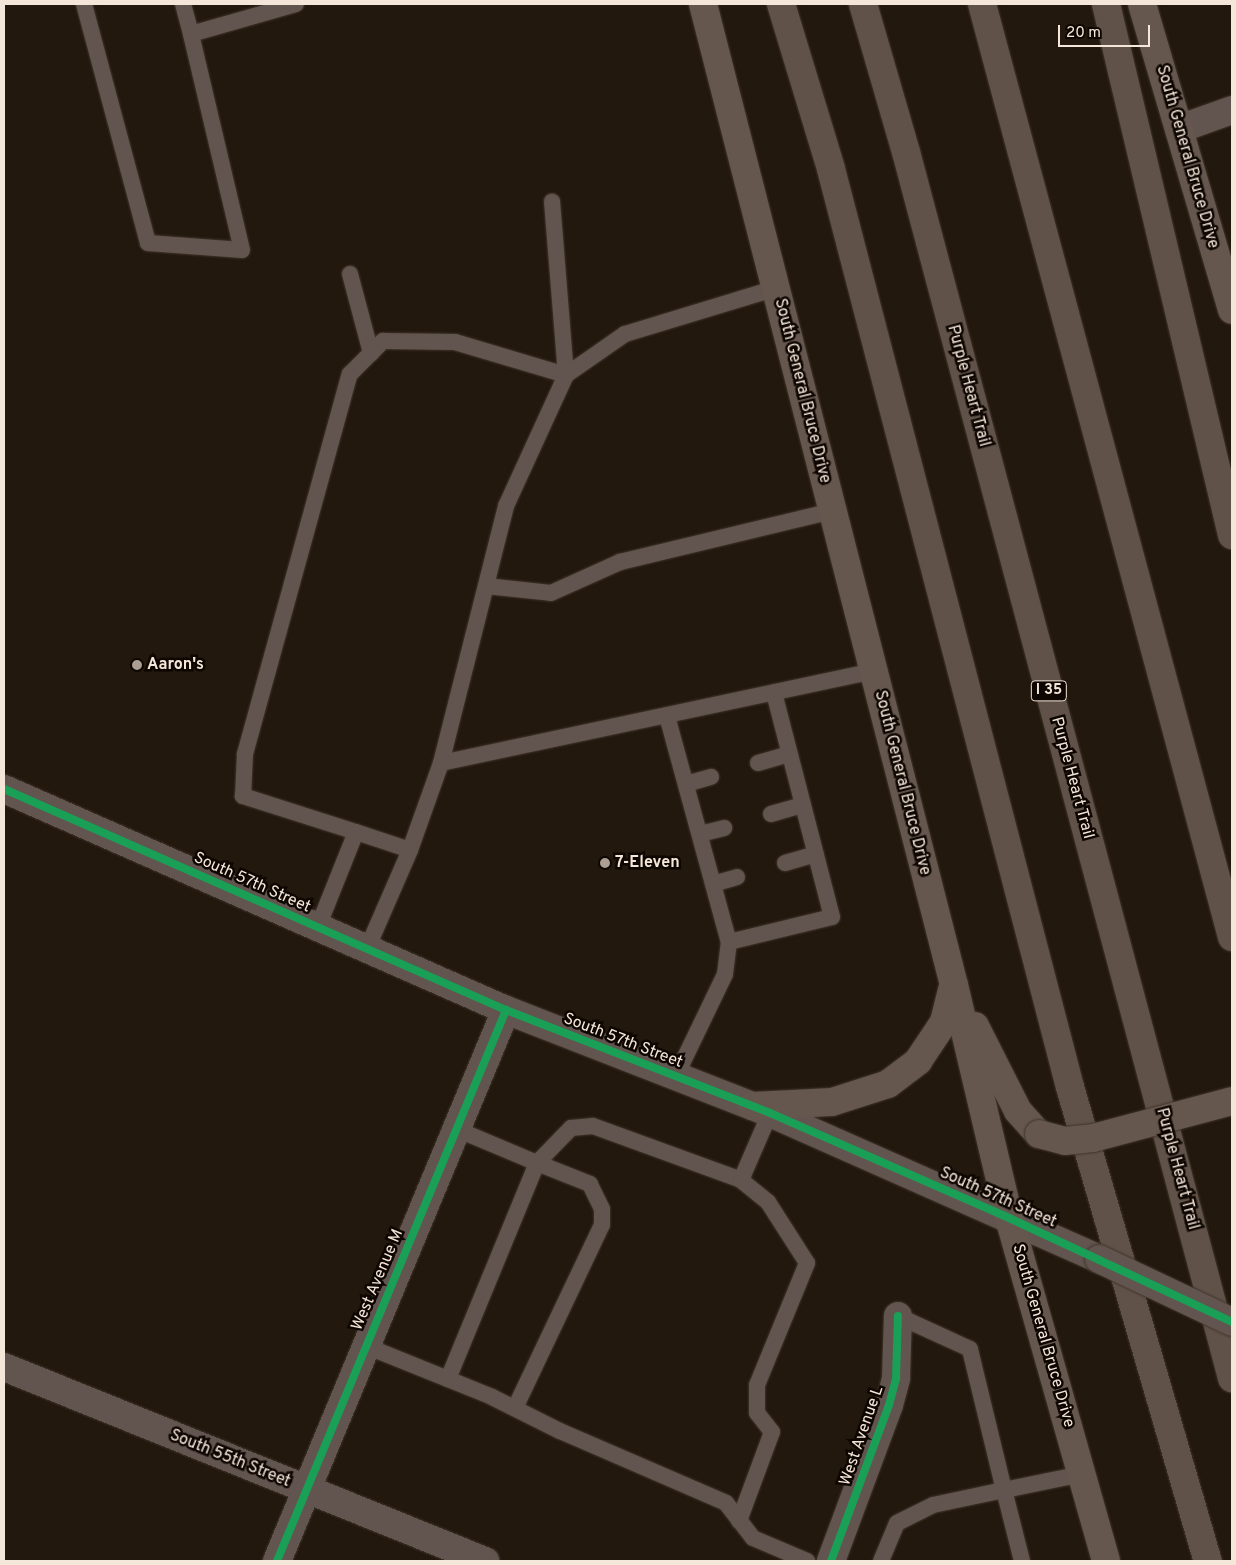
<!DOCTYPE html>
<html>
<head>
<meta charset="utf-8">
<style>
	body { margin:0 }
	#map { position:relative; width:1236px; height:1565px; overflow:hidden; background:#23180d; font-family:Overpass,sans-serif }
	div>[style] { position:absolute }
	.roads { filter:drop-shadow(0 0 1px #3f352b) drop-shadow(0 0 1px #3f352b) }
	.service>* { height:16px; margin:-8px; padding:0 8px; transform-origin:8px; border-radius:8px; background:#62544e }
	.minor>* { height:28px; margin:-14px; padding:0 14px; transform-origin:14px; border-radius:14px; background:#62544e }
	.tertiary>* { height:28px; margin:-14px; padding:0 14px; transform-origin:14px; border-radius:14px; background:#62544e }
	.secondary>* { height:28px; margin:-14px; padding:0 14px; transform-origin:14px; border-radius:14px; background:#65564e }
	.motorway>* { height:28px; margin:-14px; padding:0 14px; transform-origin:14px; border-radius:14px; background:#605248 }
	.bridges { filter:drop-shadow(0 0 1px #3f352b) drop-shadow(0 0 1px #3f352b) }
	.tertiary-bridge>* { height:28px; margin:-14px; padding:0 14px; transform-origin:14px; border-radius:14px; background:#62544e }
	.secondary-bridge>* { height:28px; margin:-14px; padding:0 14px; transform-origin:14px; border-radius:14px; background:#65564e }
	.cycleway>* { height:8px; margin:-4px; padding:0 4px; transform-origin:4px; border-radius:4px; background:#1a9f57 }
	.dots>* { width:14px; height:14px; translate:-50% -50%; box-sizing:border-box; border:2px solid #0e0601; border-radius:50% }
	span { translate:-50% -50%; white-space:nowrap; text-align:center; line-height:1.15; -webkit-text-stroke:5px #0e0601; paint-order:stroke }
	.shield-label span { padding:1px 4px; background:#0e0601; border:1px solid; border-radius:4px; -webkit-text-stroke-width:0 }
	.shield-label { font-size:15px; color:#f5e6da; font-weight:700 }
	.street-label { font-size:16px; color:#f5e6da }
	.poi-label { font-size:16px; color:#f5e6da; font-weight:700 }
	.left { translate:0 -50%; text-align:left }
	.frame { position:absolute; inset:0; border:5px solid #f5e6da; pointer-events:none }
	.scale { position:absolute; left:1058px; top:25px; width:92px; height:22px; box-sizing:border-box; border:2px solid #f5e6da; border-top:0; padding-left:6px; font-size:15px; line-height:18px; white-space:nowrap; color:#f5e6da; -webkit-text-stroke:4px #0e0601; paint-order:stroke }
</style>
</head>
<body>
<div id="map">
	<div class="roads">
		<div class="service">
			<div style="left:84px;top:4px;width:247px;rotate:75deg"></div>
			<div style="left:148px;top:243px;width:94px;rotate:4.3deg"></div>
			<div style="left:242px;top:250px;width:222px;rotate:-103.3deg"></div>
			<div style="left:183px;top:4px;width:31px;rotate:75deg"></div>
			<div style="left:191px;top:34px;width:109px;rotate:-15.9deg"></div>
			<div style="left:350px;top:274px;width:82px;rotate:75.1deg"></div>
			<div style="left:486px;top:586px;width:65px;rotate:6.1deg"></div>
			<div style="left:551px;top:593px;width:76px;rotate:-24.2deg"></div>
			<div style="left:620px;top:562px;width:219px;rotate:-13.5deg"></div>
			<div style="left:667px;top:716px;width:234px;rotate:74.7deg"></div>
			<div style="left:441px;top:763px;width:442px;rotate:-12deg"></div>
			<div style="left:758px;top:763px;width:33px;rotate:-16deg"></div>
			<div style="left:686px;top:784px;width:26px;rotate:-16deg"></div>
			<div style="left:771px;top:814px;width:33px;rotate:-16deg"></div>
			<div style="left:356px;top:832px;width:57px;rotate:18.4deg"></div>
			<div style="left:700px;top:834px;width:25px;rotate:-14deg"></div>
			<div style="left:785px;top:863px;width:32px;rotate:-16deg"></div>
			<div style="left:713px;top:884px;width:25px;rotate:-16deg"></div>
			<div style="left:318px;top:927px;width:102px;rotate:-68.2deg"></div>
			<div style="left:356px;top:832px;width:119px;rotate:-162.3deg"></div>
			<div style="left:243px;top:796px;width:42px;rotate:-87.3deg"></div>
			<div style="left:245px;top:754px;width:394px;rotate:-74.6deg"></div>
			<div style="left:350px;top:374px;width:47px;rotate:-45deg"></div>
			<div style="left:383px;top:341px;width:72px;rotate:0.8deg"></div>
			<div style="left:455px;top:342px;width:116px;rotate:16.6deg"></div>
			<div style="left:566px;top:375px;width:174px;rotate:-94.6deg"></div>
			<div style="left:367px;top:949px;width:108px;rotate:-66.5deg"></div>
			<div style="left:410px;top:850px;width:92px;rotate:-70.4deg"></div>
			<div style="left:441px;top:763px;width:265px;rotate:-75.8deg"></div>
			<div style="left:506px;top:506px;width:144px;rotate:-65.4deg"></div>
			<div style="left:566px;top:375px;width:72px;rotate:-34.8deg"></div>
			<div style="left:625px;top:334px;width:158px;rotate:-16.9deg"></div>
			<div style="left:676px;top:1076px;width:113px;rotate:-64.3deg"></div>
			<div style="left:725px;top:974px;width:32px;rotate:-83deg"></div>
			<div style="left:729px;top:942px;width:106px;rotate:-13.6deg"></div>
			<div style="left:832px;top:917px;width:232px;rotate:-104.5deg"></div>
			<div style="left:366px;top:1346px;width:136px;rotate:22deg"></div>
			<div style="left:492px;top:1397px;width:76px;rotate:26.6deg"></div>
			<div style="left:560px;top:1431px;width:181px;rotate:23.4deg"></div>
			<div style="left:726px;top:1503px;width:44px;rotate:52.4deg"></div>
			<div style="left:753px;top:1538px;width:59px;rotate:23.1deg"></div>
			<div style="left:448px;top:1379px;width:234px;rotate:-67.6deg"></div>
			<div style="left:537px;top:1163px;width:88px;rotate:-157.2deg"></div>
			<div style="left:515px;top:1408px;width:203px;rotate:-64.6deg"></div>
			<div style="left:602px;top:1225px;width:16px;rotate:-90deg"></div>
			<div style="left:602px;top:1209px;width:28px;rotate:-116deg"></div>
			<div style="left:590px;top:1184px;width:57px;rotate:-158.4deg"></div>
			<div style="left:537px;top:1163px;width:49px;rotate:-45.8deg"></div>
			<div style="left:571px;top:1128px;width:22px;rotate:-5deg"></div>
			<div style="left:593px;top:1126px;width:158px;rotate:20deg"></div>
			<div style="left:739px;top:1521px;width:95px;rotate:-69.7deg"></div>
			<div style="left:772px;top:1432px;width:24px;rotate:-128deg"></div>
			<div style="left:757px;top:1413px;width:28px;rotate:-90deg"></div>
			<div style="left:757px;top:1385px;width:132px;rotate:-67.7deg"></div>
			<div style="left:807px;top:1263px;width:72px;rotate:-122.6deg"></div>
			<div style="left:768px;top:1202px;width:35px;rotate:-141deg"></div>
			<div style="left:741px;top:1180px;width:73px;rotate:-66.6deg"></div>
			<div style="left:881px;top:1561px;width:41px;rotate:-67.2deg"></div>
			<div style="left:897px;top:1523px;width:40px;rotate:-26.6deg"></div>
			<div style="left:933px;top:1505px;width:73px;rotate:-11.9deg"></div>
			<div style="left:1004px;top:1490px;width:145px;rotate:-103.6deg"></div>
			<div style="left:970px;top:1349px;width:79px;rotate:-155.4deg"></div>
			<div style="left:1022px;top:1561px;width:73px;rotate:-104.2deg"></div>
			<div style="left:1004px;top:1490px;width:80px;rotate:-11.6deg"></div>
		</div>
		<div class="minor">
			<div style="left:1179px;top:129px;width:56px;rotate:-19.7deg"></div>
			<div style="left:4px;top:1367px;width:519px;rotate:21.97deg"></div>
			<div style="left:831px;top:1561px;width:166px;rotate:-69.6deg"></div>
			<div style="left:889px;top:1405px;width:28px;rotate:-75deg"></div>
			<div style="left:896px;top:1378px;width:62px;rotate:-88.2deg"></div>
		</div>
		<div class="tertiary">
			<div style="left:4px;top:789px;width:548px;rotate:23.76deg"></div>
			<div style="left:506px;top:1010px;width:283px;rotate:21.3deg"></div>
			<div style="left:770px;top:1113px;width:360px;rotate:23.9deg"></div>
			<div style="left:277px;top:1561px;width:597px;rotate:-67.43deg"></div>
		</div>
		<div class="secondary">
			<div style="left:703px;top:4px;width:1013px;rotate:75.65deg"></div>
			<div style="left:954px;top:985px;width:239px;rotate:76.7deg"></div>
			<div style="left:1009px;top:1218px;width:356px;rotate:74.2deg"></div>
			<div style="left:1142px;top:4px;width:319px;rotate:73.6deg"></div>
			<div style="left:975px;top:1026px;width:95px;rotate:63.2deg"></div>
			<div style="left:1018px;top:1111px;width:31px;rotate:48deg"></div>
			<div style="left:752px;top:1106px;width:80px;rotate:-2.9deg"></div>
			<div style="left:832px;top:1102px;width:59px;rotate:-17.8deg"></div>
			<div style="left:888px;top:1084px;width:38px;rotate:-37deg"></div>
			<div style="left:918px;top:1061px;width:47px;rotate:-56.3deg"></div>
			<div style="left:944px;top:1022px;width:37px;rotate:-76deg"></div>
		</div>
		<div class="motorway">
			<div style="left:781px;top:4px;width:172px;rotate:73.1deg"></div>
			<div style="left:831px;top:169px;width:949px;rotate:75.41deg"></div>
			<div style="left:1070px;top:1087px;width:494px;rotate:73.8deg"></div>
			<div style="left:863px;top:4px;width:154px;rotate:73.8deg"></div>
			<div style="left:906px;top:152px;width:1269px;rotate:75.11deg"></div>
			<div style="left:982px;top:4px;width:966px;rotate:75deg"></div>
			<div style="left:1106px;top:4px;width:546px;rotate:76.65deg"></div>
		</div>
	</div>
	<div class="bridges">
		<div class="tertiary-bridge">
			<div style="left:1099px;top:1259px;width:147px;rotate:25.3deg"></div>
		</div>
		<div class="secondary-bridge">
			<div style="left:1039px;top:1134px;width:27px;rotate:15deg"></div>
			<div style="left:1065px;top:1141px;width:28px;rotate:-6deg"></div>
			<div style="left:1093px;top:1138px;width:144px;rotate:-14.9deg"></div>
		</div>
	</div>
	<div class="cycleway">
		<div style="left:4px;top:789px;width:548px;rotate:23.76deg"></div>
		<div style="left:506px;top:1010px;width:283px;rotate:21.3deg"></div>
		<div style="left:770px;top:1113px;width:261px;rotate:23.7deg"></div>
		<div style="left:1009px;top:1218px;width:246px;rotate:25deg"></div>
		<div style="left:277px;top:1561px;width:597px;rotate:-67.43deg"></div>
		<div style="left:831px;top:1561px;width:166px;rotate:-69.6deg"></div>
		<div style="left:889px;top:1405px;width:28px;rotate:-75deg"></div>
		<div style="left:896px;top:1378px;width:62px;rotate:-88.2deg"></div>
	</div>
	<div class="dots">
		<div style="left:137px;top:665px;background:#ac9e92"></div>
		<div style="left:605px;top:863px;background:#ac9e92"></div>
	</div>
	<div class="shield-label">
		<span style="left:1049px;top:691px">I 35</span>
	</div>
	<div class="street-label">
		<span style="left:1187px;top:157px;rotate:74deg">South General Bruce Drive</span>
		<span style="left:968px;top:386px;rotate:75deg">Purple Heart Trail</span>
		<span style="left:802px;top:391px;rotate:76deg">South General Bruce Drive</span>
		<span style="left:1072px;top:778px;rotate:75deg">Purple Heart Trail</span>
		<span style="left:902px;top:783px;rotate:76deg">South General Bruce Drive</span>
		<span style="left:252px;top:883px;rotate:24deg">South 57th Street</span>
		<span style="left:623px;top:1041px;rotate:21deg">South 57th Street</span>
		<span style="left:1177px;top:1169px;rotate:75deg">Purple Heart Trail</span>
		<span style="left:998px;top:1198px;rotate:24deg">South 57th Street</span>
		<span style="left:378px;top:1280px;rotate:-67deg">West Avenue M</span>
		<span style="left:1043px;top:1336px;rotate:74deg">South General Bruce Drive</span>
		<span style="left:862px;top:1436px;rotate:-71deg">West Avenue L</span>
		<span style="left:230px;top:1459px;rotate:22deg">South 55th Street</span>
	</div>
	<div class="poi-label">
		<span class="left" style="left:147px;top:665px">Aaron's</span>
		<span class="left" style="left:615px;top:863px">7-Eleven</span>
	</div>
	<div class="frame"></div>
	<div class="scale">20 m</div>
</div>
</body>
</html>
